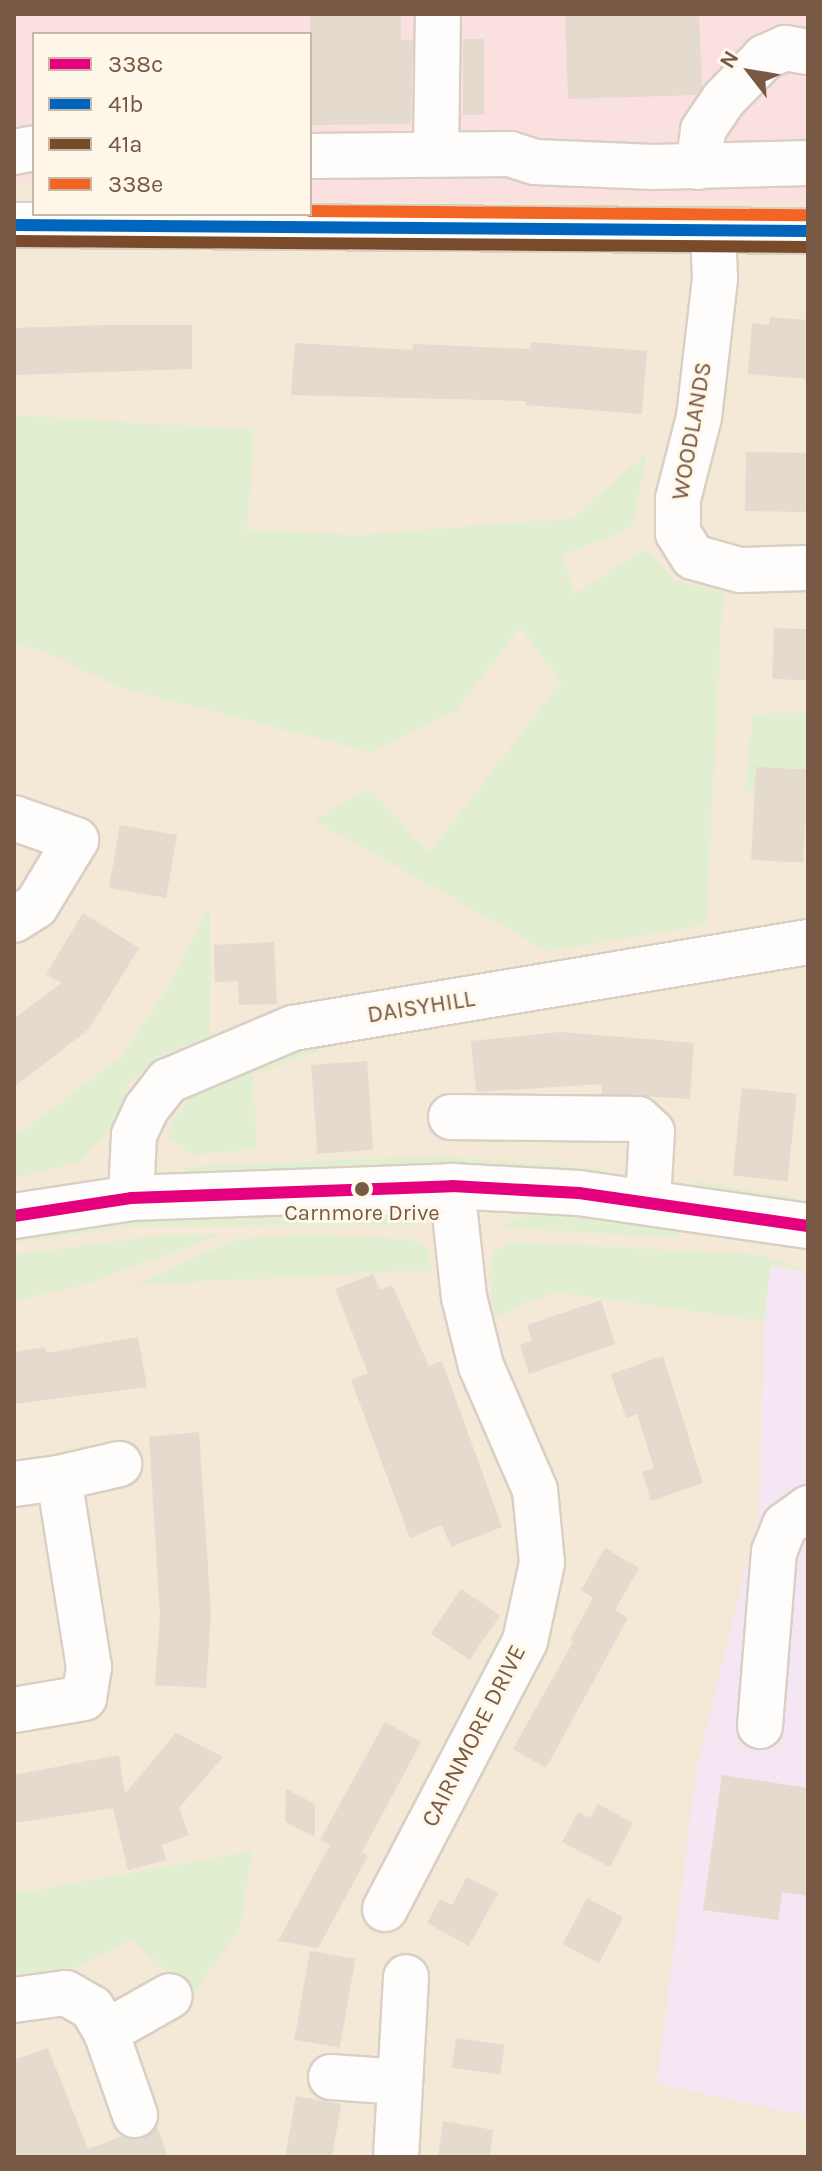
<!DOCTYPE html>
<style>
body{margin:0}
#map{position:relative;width:822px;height:2171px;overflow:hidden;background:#f7f2e7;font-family:Karla,sans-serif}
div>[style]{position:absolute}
.residential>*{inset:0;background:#f4e8d6}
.education>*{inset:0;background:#f4e6f2}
.medical>*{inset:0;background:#fae0de}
.green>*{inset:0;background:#e1efd0}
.building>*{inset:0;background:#e4dace;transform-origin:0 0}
.roads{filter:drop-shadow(2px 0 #d9cfc5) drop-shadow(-2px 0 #d9cfc5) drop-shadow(0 2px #d9cfc5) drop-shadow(0 -2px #d9cfc5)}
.minor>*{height:44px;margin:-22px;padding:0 22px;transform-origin:22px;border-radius:22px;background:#fefdfb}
.bus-1>*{height:12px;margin:-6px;padding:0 6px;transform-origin:6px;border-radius:6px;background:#e5007d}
.bus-2>*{height:12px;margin:-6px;padding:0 6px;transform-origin:6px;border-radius:6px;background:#0065bd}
.bus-3>*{height:12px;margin:-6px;padding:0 6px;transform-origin:6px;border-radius:6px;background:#7a4b2a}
.bus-4>*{height:12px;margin:-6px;padding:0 6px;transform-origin:6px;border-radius:6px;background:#f26522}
.dots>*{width:22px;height:22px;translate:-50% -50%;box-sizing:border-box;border:4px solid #fff7e9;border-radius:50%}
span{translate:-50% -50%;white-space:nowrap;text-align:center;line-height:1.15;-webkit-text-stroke:6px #fff7e9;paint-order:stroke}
.bus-label{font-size:22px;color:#785945}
.street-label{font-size:24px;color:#785945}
.frame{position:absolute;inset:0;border:16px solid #785945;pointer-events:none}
.legend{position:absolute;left:32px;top:32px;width:280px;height:184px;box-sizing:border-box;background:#fff7e9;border:2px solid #c9b8a7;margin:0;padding:10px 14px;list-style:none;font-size:24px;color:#785945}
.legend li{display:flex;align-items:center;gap:16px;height:40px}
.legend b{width:40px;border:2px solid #c9b8a7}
.north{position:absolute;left:710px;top:32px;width:80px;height:80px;-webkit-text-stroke:6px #fff7e9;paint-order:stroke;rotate:301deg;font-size:22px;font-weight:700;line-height:32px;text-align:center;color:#785945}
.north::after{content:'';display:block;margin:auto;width:28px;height:36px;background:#785945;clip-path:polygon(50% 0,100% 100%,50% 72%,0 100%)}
</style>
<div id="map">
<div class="residential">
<i style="clip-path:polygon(evenodd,14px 14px,808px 14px,808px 2157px,14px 2157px,14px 14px,34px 34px,310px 34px,310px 214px,34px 214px,34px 34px)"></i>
</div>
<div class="education">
<i style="clip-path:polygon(766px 1264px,808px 1274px,808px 2116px,657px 2084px,697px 1767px,759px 1513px)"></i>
</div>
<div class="medical">
<i style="clip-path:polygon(14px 14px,808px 14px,808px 201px,310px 202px,310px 34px,34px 34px,34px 182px,14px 182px)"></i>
</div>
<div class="green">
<i style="clip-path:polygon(14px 415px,254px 430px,247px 530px,358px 535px,574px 518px,647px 452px,632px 527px,561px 556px,575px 593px,644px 549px,676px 581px,723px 592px,706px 925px,547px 951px,314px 820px,369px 789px,429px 853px,561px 682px,520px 628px,456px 711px,371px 752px,118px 687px,47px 652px,14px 645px)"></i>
<i style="clip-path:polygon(808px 713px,808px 794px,745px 790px,753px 714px)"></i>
<i style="clip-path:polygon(210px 905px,210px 1037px,164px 1053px,128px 1084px,113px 1126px,79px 1162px,14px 1178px,14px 1137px,123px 1055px,168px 987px)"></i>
<i style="clip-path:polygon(343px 1038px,344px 1042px,253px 1074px,257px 1149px,192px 1155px,169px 1138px,170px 1125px,192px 1094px,244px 1066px)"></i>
<i style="clip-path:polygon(436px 1156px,603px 1169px,600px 1175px,494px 1166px,393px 1164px,188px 1173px,183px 1167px)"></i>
<i style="clip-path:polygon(689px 1180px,808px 1200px,808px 1206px,694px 1184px)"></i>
<i style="clip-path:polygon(375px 1205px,405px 1211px,424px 1225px,130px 1226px,14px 1243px,14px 1239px,159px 1216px)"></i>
<i style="clip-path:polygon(549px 1214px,680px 1228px,678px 1237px,502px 1228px,515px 1218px)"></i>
<i style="clip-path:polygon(169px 1234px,219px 1235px,81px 1286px,14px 1301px,14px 1255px)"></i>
<i style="clip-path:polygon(299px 1235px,412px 1239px,427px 1249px,431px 1270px,133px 1285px,237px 1239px)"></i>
<i style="clip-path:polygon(513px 1242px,763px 1255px,806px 1271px,771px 1265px,764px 1321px,555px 1292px,494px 1317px,489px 1272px,494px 1251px)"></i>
<i style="clip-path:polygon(252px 1851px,240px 1929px,192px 1995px,131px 1939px,34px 1988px,14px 1989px,14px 1894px)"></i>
</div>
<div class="building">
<i style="clip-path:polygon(310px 14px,401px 14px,401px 40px,413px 40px,411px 124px,310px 125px)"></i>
<i style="clip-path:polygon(565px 14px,699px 14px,702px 87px,697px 95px,568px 99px)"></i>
<i style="left:463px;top:39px;width:21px;height:76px"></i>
<i style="clip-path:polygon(770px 317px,808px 320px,808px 379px,748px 374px,752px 323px,769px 325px)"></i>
<i style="clip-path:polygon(108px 325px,192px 325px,192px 369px,14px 375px,14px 328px)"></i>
<i style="clip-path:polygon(531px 342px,647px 351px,642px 414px,526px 405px,526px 401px,291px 395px,295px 343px,413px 350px,413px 344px,530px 349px)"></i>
<i style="left:746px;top:452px;width:62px;height:59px;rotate:1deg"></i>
<i style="left:774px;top:628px;width:34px;height:51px;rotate:2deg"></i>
<i style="left:756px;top:767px;width:52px;height:93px;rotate:3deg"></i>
<i style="left:120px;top:825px;width:58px;height:64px;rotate:10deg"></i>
<i style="clip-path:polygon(83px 913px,139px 948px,89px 1029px,14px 1087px,14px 1019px,61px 983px,46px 974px)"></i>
<i style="clip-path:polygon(274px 942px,277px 1004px,239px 1005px,238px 981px,215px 982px,214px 945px)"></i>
<i style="clip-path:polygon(560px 1032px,694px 1043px,690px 1099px,602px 1094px,602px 1084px,476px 1092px,471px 1041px)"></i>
<i style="left:367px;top:1061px;width:89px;height:56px;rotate:86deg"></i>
<i style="left:742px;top:1088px;width:55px;height:88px;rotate:6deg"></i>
<i style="clip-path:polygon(373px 1274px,380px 1290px,392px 1285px,429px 1366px,442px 1361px,502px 1527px,451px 1547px,442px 1525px,410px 1538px,351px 1380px,368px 1373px,335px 1289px)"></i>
<i style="clip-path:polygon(601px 1300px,615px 1344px,529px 1374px,520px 1345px,532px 1341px,527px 1325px)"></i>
<i style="clip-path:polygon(138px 1337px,147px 1387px,14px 1404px,14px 1352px,45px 1347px,46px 1353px)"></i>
<i style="clip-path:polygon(663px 1356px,703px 1483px,651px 1501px,642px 1472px,654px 1468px,637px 1414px,626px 1418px,611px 1374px)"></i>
<i style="clip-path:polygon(199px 1432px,211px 1613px,206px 1688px,155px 1685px,160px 1616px,149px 1437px)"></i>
<i style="clip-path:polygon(605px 1548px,639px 1568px,615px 1610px,628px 1618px,546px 1768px,513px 1749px,573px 1642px,570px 1640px,593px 1598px,581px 1590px)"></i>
<i style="left:461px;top:1589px;width:47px;height:54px;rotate:34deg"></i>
<i style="clip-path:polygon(385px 1722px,421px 1742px,362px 1852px,368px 1856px,318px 1948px,278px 1941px,330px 1845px,320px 1840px)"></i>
<i style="clip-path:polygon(176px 1733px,223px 1757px,179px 1808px,189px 1835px,162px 1845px,166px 1860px,128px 1870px,113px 1808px,14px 1823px,14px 1775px,119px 1755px,125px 1794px)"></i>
<i style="clip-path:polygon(722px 1775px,808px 1788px,808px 1896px,782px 1892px,778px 1920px,703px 1910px)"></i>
<i style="clip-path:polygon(286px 1789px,315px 1804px,315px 1837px,285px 1822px)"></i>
<i style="clip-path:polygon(598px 1804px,633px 1823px,610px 1867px,562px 1842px,578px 1812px,590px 1818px)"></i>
<i style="clip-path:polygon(467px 1877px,498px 1893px,469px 1946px,427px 1923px,440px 1899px,452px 1905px)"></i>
<i style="left:587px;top:1898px;width:41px;height:52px;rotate:28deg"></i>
<i style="left:310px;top:1951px;width:46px;height:90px;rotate:10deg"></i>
<i style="left:456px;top:2038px;width:49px;height:30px;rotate:8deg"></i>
<i style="clip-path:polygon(48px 2048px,88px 2149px,123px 2136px,142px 2139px,157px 2126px,168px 2157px,14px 2157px,14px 2060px)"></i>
<i style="left:296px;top:2096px;width:46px;height:62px;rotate:10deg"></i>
<i style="clip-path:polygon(443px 2121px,493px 2130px,490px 2157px,438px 2157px)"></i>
</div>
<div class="roads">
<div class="minor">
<i style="left:14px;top:152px;width:20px;rotate:-11deg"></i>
<i style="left:436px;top:153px;width:139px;rotate:-89.2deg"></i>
<i style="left:310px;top:156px;width:200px;rotate:-0.6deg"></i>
<i style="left:510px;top:154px;width:26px;rotate:18deg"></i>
<i style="left:535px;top:162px;width:119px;rotate:2.4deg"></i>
<i style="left:654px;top:167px;width:154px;rotate:-1.5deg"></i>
<i style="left:698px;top:167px;width:37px;rotate:-82deg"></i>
<i style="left:703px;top:130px;width:37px;rotate:-56deg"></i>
<i style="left:724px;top:99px;width:59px;rotate:-45.7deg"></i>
<i style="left:765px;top:57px;width:22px;rotate:-24deg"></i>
<i style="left:785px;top:48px;width:23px;rotate:10deg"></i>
<i style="left:14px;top:225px;width:794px;rotate:0.43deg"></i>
<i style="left:713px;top:231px;width:48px;rotate:87.6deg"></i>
<i style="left:715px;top:279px;width:139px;rotate:96.6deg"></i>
<i style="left:699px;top:417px;width:85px;rotate:104.4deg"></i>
<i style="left:678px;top:499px;width:34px;rotate:90deg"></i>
<i style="left:678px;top:533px;width:28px;rotate:58deg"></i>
<i style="left:693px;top:557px;width:49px;rotate:15.5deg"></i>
<i style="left:740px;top:570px;width:68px;rotate:-1.7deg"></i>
<i style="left:14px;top:818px;width:66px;rotate:19.5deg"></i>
<i style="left:76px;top:840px;width:77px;rotate:121.2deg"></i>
<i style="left:36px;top:906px;width:26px;rotate:148deg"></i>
<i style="left:451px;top:1117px;width:187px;rotate:0.6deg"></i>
<i style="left:638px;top:1119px;width:19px;rotate:43deg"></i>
<i style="left:652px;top:1132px;width:68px;rotate:93.4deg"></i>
<i style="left:131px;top:1198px;width:63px;rotate:-87.3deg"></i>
<i style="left:134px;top:1135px;width:29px;rotate:-65deg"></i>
<i style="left:146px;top:1109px;width:36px;rotate:-52deg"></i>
<i style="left:168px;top:1081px;width:136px;rotate:-23deg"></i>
<i style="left:293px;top:1028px;width:522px;rotate:-9.48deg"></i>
<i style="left:14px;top:1216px;width:118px;rotate:-8.7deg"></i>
<i style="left:131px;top:1198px;width:321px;rotate:-2.1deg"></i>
<i style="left:452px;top:1186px;width:127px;rotate:3.2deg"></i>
<i style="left:579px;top:1193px;width:231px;rotate:8.2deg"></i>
<i style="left:59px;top:1478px;width:62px;rotate:-13.1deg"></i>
<i style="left:14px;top:1484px;width:45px;rotate:-7.6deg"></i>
<i style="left:59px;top:1478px;width:191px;rotate:81deg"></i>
<i style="left:89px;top:1667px;width:31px;rotate:99deg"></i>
<i style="left:84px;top:1698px;width:71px;rotate:170.3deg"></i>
<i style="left:760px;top:1726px;width:175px;rotate:-85.4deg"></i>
<i style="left:774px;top:1552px;width:29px;rotate:-68deg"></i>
<i style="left:785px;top:1525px;width:29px;rotate:-36deg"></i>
<i style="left:385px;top:1909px;width:302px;rotate:-62.4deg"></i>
<i style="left:525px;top:1641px;width:80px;rotate:-77.7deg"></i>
<i style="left:542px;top:1563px;width:73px;rotate:-95.5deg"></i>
<i style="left:535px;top:1490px;width:135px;rotate:-113.5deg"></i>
<i style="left:481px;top:1366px;width:71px;rotate:-103.8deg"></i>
<i style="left:464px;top:1297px;width:112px;rotate:-96.2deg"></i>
<i style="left:14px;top:2000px;width:52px;rotate:-7.7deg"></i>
<i style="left:66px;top:1993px;width:30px;rotate:30deg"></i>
<i style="left:92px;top:2008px;width:28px;rotate:60deg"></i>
<i style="left:106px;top:2032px;width:88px;rotate:70.7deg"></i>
<i style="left:106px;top:2032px;width:73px;rotate:-29.4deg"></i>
<i style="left:331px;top:2077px;width:69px;rotate:4.1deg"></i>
<i style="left:396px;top:2157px;width:180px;rotate:-86.8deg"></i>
</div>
</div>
<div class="bus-1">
<i style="left:14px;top:1216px;width:118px;rotate:-8.7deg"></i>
<i style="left:131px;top:1198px;width:321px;rotate:-2.1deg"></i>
<i style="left:452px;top:1186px;width:127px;rotate:3.2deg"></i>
<i style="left:579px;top:1193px;width:231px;rotate:8.2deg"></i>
</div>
<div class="bus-2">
<i style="left:14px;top:225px;width:794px;rotate:0.43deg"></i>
</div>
<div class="bus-3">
<i style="left:14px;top:241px;width:794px;rotate:0.43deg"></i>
</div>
<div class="bus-4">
<i style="left:310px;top:211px;width:498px;rotate:0.5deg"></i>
</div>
<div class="dots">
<i style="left:362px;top:1189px;background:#785945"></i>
</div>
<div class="bus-label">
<span style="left:362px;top:1214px">Carnmore Drive</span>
</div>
<div class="street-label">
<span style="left:692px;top:431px;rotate:-80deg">WOODLANDS</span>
<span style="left:421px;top:1007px;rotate:-9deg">DAISYHILL</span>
<span style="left:474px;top:1736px;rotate:-63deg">CAIRNMORE DRIVE</span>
</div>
<div class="frame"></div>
<ul class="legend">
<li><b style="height:10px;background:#e5007d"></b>338c</li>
<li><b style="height:10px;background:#0065bd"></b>41b</li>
<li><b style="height:10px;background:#7a4b2a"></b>41a</li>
<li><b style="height:10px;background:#f26522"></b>338e</li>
</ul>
<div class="north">N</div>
</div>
